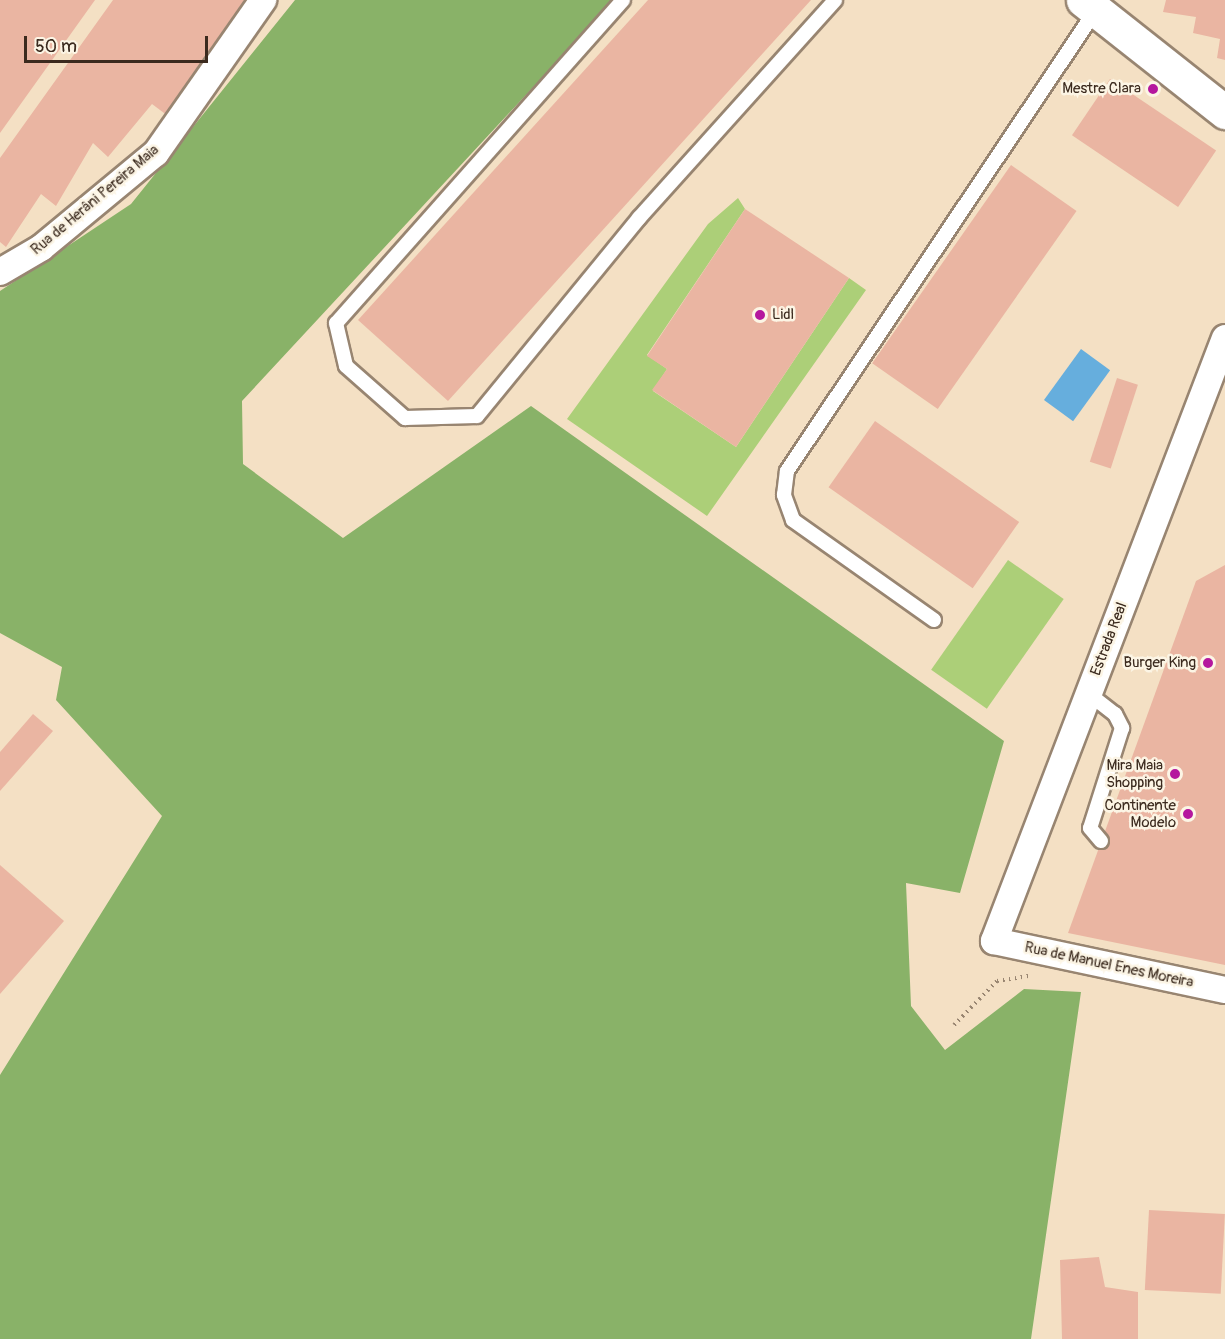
<!DOCTYPE html>
<meta charset="utf-8">
<style>
body{margin:0}
#map{position:relative;width:1225px;height:1339px;overflow:hidden;background:#f4e0c4;font-family:Pangolin,sans-serif}
div>[style]{position:absolute}
.green>*{inset:0;background:#accf78;transform-origin:0 0}
.forest>*{inset:0;background:#89b268}
.water>*{inset:0;background:#66aedd;transform-origin:0 0}
.building>*{inset:0;background:#eab5a2;transform-origin:0 0}
.path>*{height:4px;margin-top:-2px;transform-origin:0;background:repeating-linear-gradient(90deg,#988571 0 1.5px,transparent 0 6px)}
.roads{filter:drop-shadow(2px 0 #988571) drop-shadow(-2px 0 #988571) drop-shadow(0 2px #988571) drop-shadow(0 -2px #988571)}
.lane>*{height:14px;margin:-7px;padding:0 7px;transform-origin:7px;border-radius:7px;background:#fff}
.street>*{height:26px;margin:-13px;padding:0 13px;transform-origin:13px;border-radius:13px;background:#fff}
.secondary>*{height:33px;margin:-16.5px;padding:0 16.5px;transform-origin:16.5px;border-radius:16.5px;background:#fff}
.dots>*{width:16px;height:16px;translate:-50% -50%;box-sizing:border-box;border:3px solid #fcf5e5;border-radius:50%}
span{translate:-50% -50%;white-space:nowrap;text-align:center;line-height:1.15;-webkit-text-stroke:5px #fcf5e5;paint-order:stroke}
.poi-label{font-size:15px;color:#3b2a1e}
.right{translate:-100% -50%;text-align:right}
.left{translate:0 -50%;text-align:left}
.street-label{font-size:15px;color:#3b2a1e}
.scale{position:absolute;left:24px;top:36px;width:184px;height:27px;box-sizing:border-box;border:3px solid #3b2a1e;border-top:0;padding-left:8px;font-size:18px;line-height:21px;white-space:nowrap;color:#3b2a1e;-webkit-text-stroke:4px #fcf5e5;paint-order:stroke}
</style>
<div id="map">
<div class="green">
<i style="clip-path:polygon(738px 198px,745px 209px,647px 355px,667px 369px,653px 391px,736px 447px,849px 278px,866px 290px,707px 516px,567px 419px,708px 224px)"></i>
<i style="left:1008px;top:560px;width:68px;height:134px;rotate:35deg"></i>
</div>
<div class="forest">
<i style="clip-path:polygon(295px 0,614px 0,242px 401px,243px 464px,343px 538px,531px 406px,1004px 741px,960px 893px,906px 883px,911px 1006px,945px 1050px,1024px 989px,1081px 992px,1031px 1339px,0 1339px,0 1075px,162px 816px,56px 700px,62px 667px,0 633px,0 291px,131px 204px)"></i>
</div>
<div class="water">
<i style="left:1081px;top:349px;width:36px;height:63px;rotate:36deg"></i>
</div>
<div class="building">
<i style="clip-path:polygon(0 0,95px 0,0 133px)"></i>
<i style="clip-path:polygon(113px 0,248px 0,172px 119px,152px 104px,108px 157px,93px 143px,56px 206px,41px 194px,6px 247px,0 242px,0 158px)"></i>
<i style="clip-path:polygon(648px 0,811px 0,448px 401px,358px 320px)"></i>
<i style="clip-path:polygon(1166px 0,1225px 0,1225px 60px,1217px 58px,1220px 39px,1193px 33px,1196px 17px,1163px 12px)"></i>
<i style="left:1110px;top:79px;width:128px;height:68px;rotate:34deg"></i>
<i style="left:1011px;top:165px;width:80px;height:242px;rotate:35deg"></i>
<i style="clip-path:polygon(745px 209px,849px 278px,736px 447px,652px 390px,667px 369px,647px 356px)"></i>
<i style="left:1117px;top:378px;width:22px;height:88px;rotate:18deg"></i>
<i style="left:875px;top:421px;width:176px;height:81px;rotate:35deg"></i>
<i style="clip-path:polygon(1225px 565px,1225px 965px,1068px 933px,1196px 581px)"></i>
<i style="clip-path:polygon(33px 714px,53px 731px,0 791px,0 752px)"></i>
<i style="clip-path:polygon(0 865px,64px 921px,0 994px)"></i>
<i style="left:1149px;top:1210px;width:76px;height:80px;rotate:3deg"></i>
<i style="clip-path:polygon(1099px 1257px,1105px 1287px,1138px 1292px,1138px 1339px,1062px 1339px,1060px 1260px)"></i>
</div>
<div class="path">
<i style="left:954px;top:1025px;width:62px;rotate:-45.7deg"></i>
<i style="left:997px;top:981px;width:33px;rotate:-9deg"></i>
</div>
<div class="roads">
<div class="lane">
<i style="left:623px;top:0;width:432px;rotate:131.6deg"></i>
<i style="left:336px;top:323px;width:44px;rotate:76.9deg"></i>
<i style="left:346px;top:366px;width:79px;rotate:41.4deg"></i>
<i style="left:405px;top:418px;width:72px;rotate:-1.6deg"></i>
<i style="left:477px;top:416px;width:256px;rotate:-50.7deg"></i>
<i style="left:639px;top:218px;width:293px;rotate:-48deg"></i>
<i style="left:934px;top:620px;width:173px;rotate:-144.7deg"></i>
<i style="left:793px;top:520px;width:27px;rotate:-110deg"></i>
<i style="left:784px;top:495px;width:24px;rotate:-83deg"></i>
<i style="left:787px;top:471px;width:555px;rotate:-56.17deg"></i>
<i style="left:1089px;top:694px;width:33px;rotate:38deg"></i>
<i style="left:1115px;top:714px;width:16px;rotate:63deg"></i>
<i style="left:1122px;top:728px;width:105px;rotate:107.7deg"></i>
<i style="left:1090px;top:828px;width:17px;rotate:50deg"></i>
</div>
<div class="street">
<i style="left:0;top:272px;width:48px;rotate:-30.3deg"></i>
<i style="left:41px;top:248px;width:149px;rotate:-39.6deg"></i>
<i style="left:156px;top:153px;width:187px;rotate:-55deg"></i>
<i style="left:1225px;top:338px;width:646px;rotate:110.96deg"></i>
<i style="left:994px;top:941px;width:236px;rotate:12deg"></i>
</div>
<div class="secondary">
<i style="left:1083px;top:0;width:181px;rotate:38.3deg"></i>
</div>
</div>
<div class="dots">
<i style="left:1153px;top:89px;background:#b5179e"></i>
<i style="left:760px;top:315px;background:#b5179e"></i>
<i style="left:1208px;top:663px;background:#b5179e"></i>
<i style="left:1175px;top:774px;background:#b5179e"></i>
<i style="left:1188px;top:814px;background:#b5179e"></i>
</div>
<div class="poi-label">
<span class="right" style="left:1141px;top:89px">Mestre Clara</span>
<span class="left" style="left:772px;top:315px">Lidl</span>
<span class="right" style="left:1196px;top:663px">Burger King</span>
<span class="right" style="left:1163px;top:774px">Mira Maia<br>Shopping</span>
<span class="right" style="left:1176px;top:814px">Continente<br>Modelo</span>
</div>
<div class="street-label">
<span style="left:95px;top:200px;rotate:-40deg">Rua de Herâni Pereira Maia</span>
<span style="left:1109px;top:639px;rotate:-69deg">Estrada Real</span>
<span style="left:1109px;top:965px;rotate:12deg">Rua de Manuel Enes Moreira</span>
</div>
<div class="scale">50 m</div>
</div>
